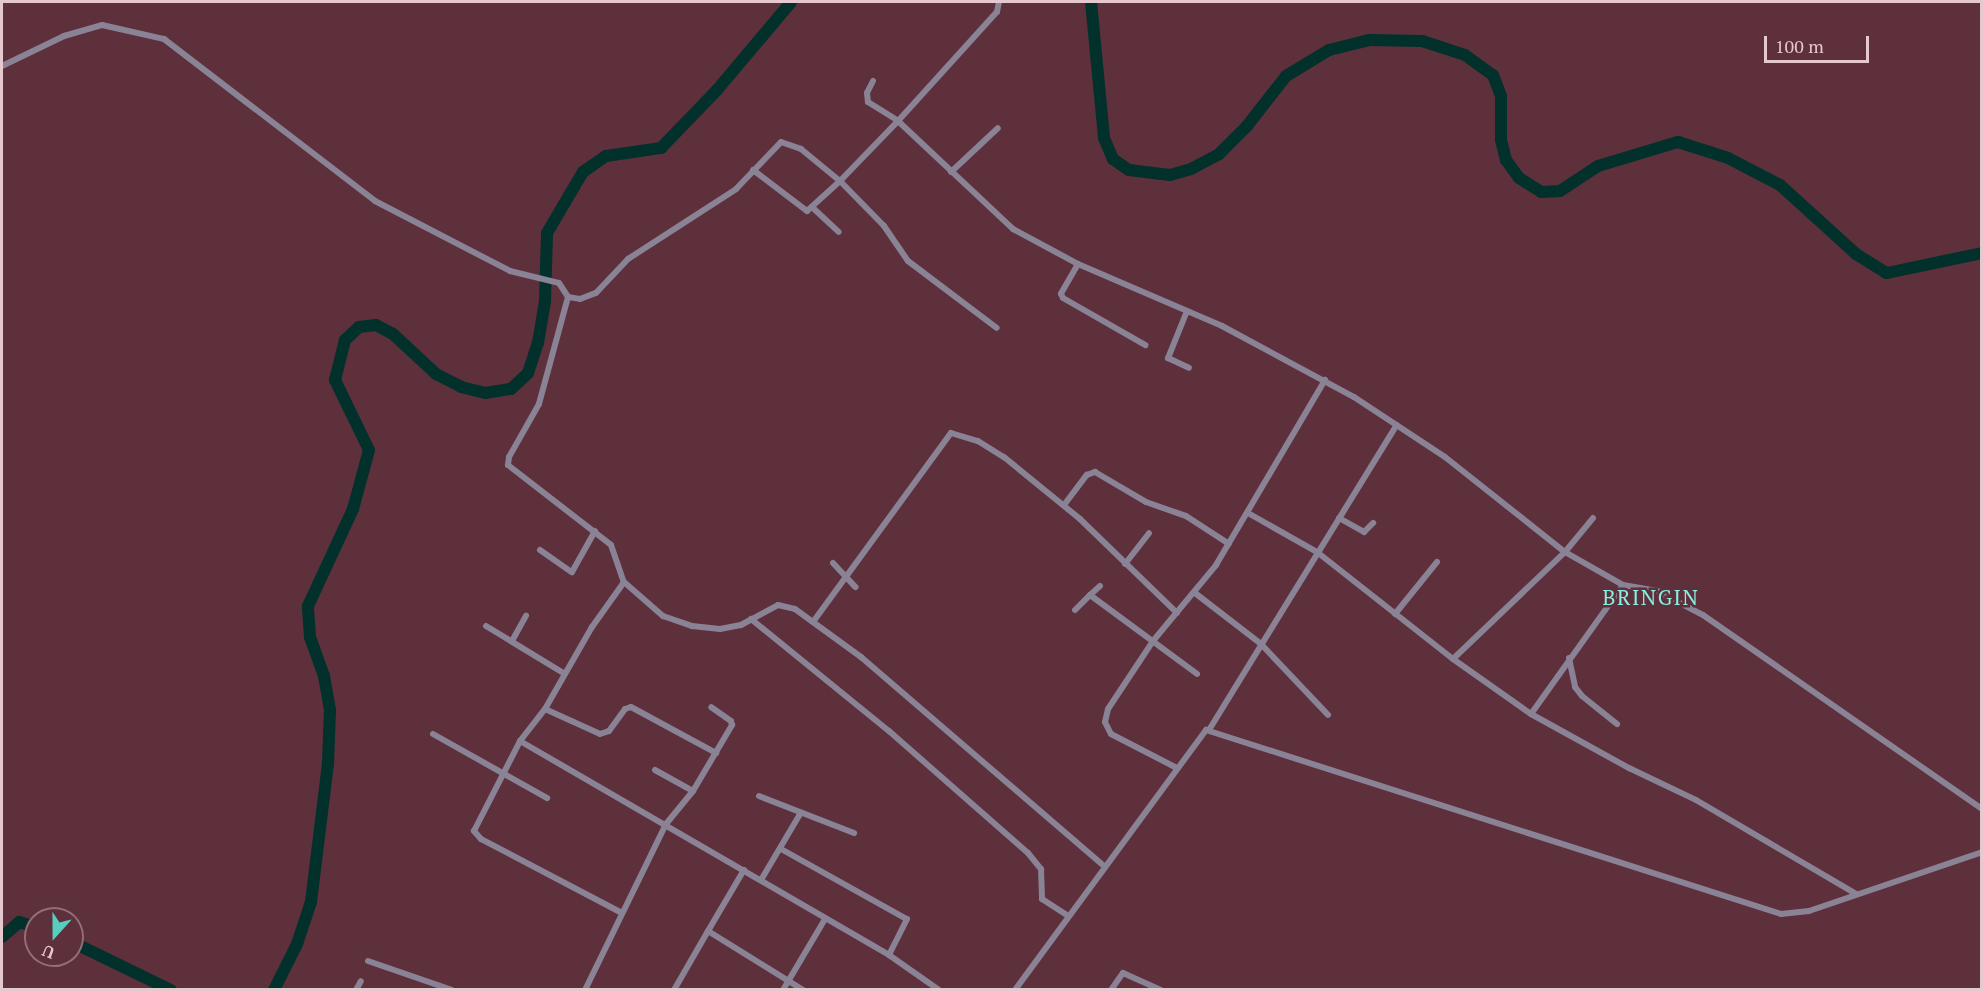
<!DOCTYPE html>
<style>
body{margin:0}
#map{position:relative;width:1983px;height:991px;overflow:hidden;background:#5d303b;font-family:"PT Serif",serif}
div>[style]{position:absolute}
.river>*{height:12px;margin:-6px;padding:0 6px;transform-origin:6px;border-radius:6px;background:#02302b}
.minor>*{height:6px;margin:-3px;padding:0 3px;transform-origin:3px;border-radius:3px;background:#8a8295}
span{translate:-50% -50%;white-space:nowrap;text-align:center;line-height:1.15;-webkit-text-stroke:5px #5d303b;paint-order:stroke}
.quarter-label{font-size:21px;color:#87efe2;letter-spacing:1.5px}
.frame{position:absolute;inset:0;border:3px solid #e6c9cf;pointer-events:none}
.north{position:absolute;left:24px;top:907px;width:60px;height:60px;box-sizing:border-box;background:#5d303b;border:2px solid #946d76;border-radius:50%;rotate:201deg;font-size:16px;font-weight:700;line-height:24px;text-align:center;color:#e6c9cf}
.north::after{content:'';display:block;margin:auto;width:21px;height:27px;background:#58cec0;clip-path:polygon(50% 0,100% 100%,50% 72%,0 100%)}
.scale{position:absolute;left:1764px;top:36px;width:105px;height:27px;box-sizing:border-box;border:3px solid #e6c9cf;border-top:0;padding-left:8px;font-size:18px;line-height:21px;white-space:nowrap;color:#e6c9cf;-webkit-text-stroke:4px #5d303b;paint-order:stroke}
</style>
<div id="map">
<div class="river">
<i style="left:1091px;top:2px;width:137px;rotate:84.5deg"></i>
<i style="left:1104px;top:138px;width:23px;rotate:67deg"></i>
<i style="left:1113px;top:159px;width:19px;rotate:35deg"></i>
<i style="left:1129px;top:170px;width:41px;rotate:7deg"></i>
<i style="left:1170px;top:175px;width:22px;rotate:-16deg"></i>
<i style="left:1191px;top:169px;width:32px;rotate:-28deg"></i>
<i style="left:1219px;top:154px;width:40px;rotate:-45deg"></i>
<i style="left:1247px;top:126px;width:63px;rotate:-52deg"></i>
<i style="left:1286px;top:76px;width:50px;rotate:-31.2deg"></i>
<i style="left:1329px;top:50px;width:41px;rotate:-14deg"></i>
<i style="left:1369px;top:40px;width:53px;rotate:1.1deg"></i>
<i style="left:1422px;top:41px;width:45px;rotate:18deg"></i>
<i style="left:1465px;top:55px;width:34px;rotate:36deg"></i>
<i style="left:1493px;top:75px;width:22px;rotate:69deg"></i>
<i style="left:1501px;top:96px;width:44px;rotate:90deg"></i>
<i style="left:1501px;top:140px;width:21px;rotate:76deg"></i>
<i style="left:1506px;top:160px;width:22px;rotate:54deg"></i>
<i style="left:1519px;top:178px;width:26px;rotate:32deg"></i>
<i style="left:1541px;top:192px;width:19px;rotate:-3deg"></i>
<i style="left:1560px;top:191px;width:45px;rotate:-33.3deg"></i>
<i style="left:1598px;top:166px;width:84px;rotate:-16.7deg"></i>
<i style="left:1678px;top:142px;width:52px;rotate:17.7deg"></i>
<i style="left:1728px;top:158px;width:59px;rotate:27.4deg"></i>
<i style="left:1780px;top:185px;width:103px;rotate:42.2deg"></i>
<i style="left:1856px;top:254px;width:36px;rotate:32deg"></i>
<i style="left:1887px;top:273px;width:97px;rotate:-11.9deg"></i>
<i style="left:2px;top:937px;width:23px;rotate:-41deg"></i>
<i style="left:19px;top:922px;width:18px;rotate:16deg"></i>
<i style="left:72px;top:942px;width:110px;rotate:25.9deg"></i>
<i style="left:274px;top:990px;width:51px;rotate:-63.4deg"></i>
<i style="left:297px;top:944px;width:44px;rotate:-71.6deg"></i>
<i style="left:311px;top:902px;width:139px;rotate:-83deg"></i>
<i style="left:328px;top:764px;width:54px;rotate:-87.9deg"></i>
<i style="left:330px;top:710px;width:35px;rotate:-100deg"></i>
<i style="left:324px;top:676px;width:41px;rotate:-109.7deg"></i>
<i style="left:310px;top:637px;width:31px;rotate:-94deg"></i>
<i style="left:308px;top:606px;width:107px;rotate:-65.1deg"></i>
<i style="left:353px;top:509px;width:61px;rotate:-74.8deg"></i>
<i style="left:369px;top:450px;width:78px;rotate:-115.9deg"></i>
<i style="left:335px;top:380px;width:41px;rotate:-76deg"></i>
<i style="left:345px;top:340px;width:19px;rotate:-43deg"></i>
<i style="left:359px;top:327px;width:17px;rotate:-7deg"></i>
<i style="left:376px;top:325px;width:19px;rotate:28deg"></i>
<i style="left:393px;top:334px;width:59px;rotate:42.9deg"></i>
<i style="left:436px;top:374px;width:28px;rotate:27deg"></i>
<i style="left:461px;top:387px;width:25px;rotate:14deg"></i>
<i style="left:485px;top:393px;width:26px;rotate:-9deg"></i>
<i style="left:511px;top:389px;width:23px;rotate:-43deg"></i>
<i style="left:528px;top:373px;width:32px;rotate:-72deg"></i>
<i style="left:538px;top:343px;width:43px;rotate:-80.5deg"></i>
<i style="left:545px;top:301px;width:68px;rotate:-88.3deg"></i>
<i style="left:547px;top:233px;width:71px;rotate:-59.5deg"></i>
<i style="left:583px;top:172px;width:28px;rotate:-35deg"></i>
<i style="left:606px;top:156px;width:56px;rotate:-8.3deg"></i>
<i style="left:661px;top:148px;width:81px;rotate:-46deg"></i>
<i style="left:717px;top:90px;width:115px;rotate:-49.9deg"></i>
</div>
<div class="minor">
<i style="left:2px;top:66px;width:69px;rotate:-25.8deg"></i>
<i style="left:64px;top:36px;width:40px;rotate:-16deg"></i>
<i style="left:102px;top:25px;width:64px;rotate:12.7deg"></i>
<i style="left:164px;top:39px;width:266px;rotate:37.5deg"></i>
<i style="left:375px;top:201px;width:152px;rotate:27.4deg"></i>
<i style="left:510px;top:271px;width:50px;rotate:13.8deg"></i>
<i style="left:559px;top:283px;width:17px;rotate:57deg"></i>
<i style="left:568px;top:297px;width:111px;rotate:105.2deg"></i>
<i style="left:539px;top:404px;width:61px;rotate:119.5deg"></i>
<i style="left:509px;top:457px;width:8px;rotate:97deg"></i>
<i style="left:508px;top:465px;width:130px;rotate:37.8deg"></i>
<i style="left:611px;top:545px;width:39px;rotate:71deg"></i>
<i style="left:624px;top:582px;width:52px;rotate:41.1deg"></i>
<i style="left:663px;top:616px;width:31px;rotate:19deg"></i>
<i style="left:692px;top:626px;width:28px;rotate:6deg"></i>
<i style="left:720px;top:629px;width:21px;rotate:-11deg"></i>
<i style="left:741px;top:625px;width:42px;rotate:-28.4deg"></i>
<i style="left:778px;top:605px;width:17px;rotate:13deg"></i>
<i style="left:795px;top:609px;width:82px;rotate:36deg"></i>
<i style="left:861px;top:657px;width:319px;rotate:40.7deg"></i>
<i style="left:873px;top:81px;width:13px;rotate:117deg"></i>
<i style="left:867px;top:93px;width:9px;rotate:84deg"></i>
<i style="left:868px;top:102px;width:36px;rotate:32deg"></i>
<i style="left:898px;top:121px;width:147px;rotate:-47.8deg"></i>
<i style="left:997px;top:12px;width:10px;rotate:-79deg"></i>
<i style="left:753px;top:170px;width:68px;rotate:37.2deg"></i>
<i style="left:807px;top:211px;width:45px;rotate:-42.3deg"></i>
<i style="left:840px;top:181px;width:63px;rotate:45.6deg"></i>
<i style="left:884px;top:226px;width:42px;rotate:55.6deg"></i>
<i style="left:908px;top:261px;width:111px;rotate:37deg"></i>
<i style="left:951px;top:172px;width:64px;rotate:-43.1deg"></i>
<i style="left:813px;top:208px;width:35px;rotate:43deg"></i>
<i style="left:1078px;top:264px;width:34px;rotate:120deg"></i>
<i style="left:1061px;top:294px;width:4px;rotate:63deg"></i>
<i style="left:1063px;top:298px;width:95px;rotate:29.8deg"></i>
<i style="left:568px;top:297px;width:12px;rotate:9deg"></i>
<i style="left:580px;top:299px;width:17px;rotate:-21deg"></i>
<i style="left:596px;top:293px;width:47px;rotate:-46.7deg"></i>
<i style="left:628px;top:259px;width:129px;rotate:-32.9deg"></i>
<i style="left:736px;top:189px;width:65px;rotate:-46.2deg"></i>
<i style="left:781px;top:142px;width:21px;rotate:19deg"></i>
<i style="left:801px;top:149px;width:50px;rotate:39.4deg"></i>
<i style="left:840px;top:181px;width:83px;rotate:-46deg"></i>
<i style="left:898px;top:121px;width:158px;rotate:43.2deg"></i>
<i style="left:1013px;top:229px;width:74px;rotate:28.3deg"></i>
<i style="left:1078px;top:264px;width:157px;rotate:23.3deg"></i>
<i style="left:1222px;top:326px;width:150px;rotate:28.3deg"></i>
<i style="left:1354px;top:397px;width:109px;rotate:33.4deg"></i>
<i style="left:1445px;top:457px;width:153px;rotate:38.4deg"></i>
<i style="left:1565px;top:552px;width:67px;rotate:29.6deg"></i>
<i style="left:1623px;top:585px;width:35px;rotate:10deg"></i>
<i style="left:1657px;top:591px;width:52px;rotate:27.6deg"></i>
<i style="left:1703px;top:615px;width:340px;rotate:34.8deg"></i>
<i style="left:1187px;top:311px;width:51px;rotate:112deg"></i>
<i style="left:1168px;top:358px;width:23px;rotate:25deg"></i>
<i style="left:1064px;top:505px;width:38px;rotate:-53deg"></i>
<i style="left:1087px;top:475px;width:9px;rotate:-21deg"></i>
<i style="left:1095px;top:472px;width:59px;rotate:30.5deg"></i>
<i style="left:1146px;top:502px;width:42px;rotate:19.3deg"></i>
<i style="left:1186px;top:516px;width:51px;rotate:33.1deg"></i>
<i style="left:1248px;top:513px;width:79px;rotate:29.5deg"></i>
<i style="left:1317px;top:552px;width:173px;rotate:38.2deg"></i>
<i style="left:1453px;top:659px;width:95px;rotate:35.2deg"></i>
<i style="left:1531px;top:714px;width:158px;rotate:-54.5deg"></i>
<i style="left:1339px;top:518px;width:29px;rotate:29deg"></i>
<i style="left:1364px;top:532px;width:13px;rotate:-45deg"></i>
<i style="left:540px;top:550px;width:39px;rotate:35deg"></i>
<i style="left:572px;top:572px;width:47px;rotate:-60.7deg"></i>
<i style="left:833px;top:563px;width:33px;rotate:47deg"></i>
<i style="left:1125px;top:564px;width:39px;rotate:-52deg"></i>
<i style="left:1100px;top:586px;width:13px;rotate:138deg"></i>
<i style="left:1090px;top:595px;width:133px;rotate:36.4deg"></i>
<i style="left:1195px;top:593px;width:82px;rotate:37.6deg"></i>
<i style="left:1260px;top:643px;width:99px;rotate:46.6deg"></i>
<i style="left:1075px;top:610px;width:21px;rotate:-45deg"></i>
<i style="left:1395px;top:614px;width:67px;rotate:-51.1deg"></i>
<i style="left:751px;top:619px;width:178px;rotate:39.1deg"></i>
<i style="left:889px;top:731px;width:185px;rotate:41.3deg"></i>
<i style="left:1028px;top:853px;width:21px;rotate:51deg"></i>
<i style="left:1041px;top:869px;width:30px;rotate:88deg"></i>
<i style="left:1042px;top:899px;width:30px;rotate:33deg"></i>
<i style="left:813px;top:622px;width:234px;rotate:-53.9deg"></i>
<i style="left:951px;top:433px;width:28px;rotate:17deg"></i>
<i style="left:978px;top:441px;width:31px;rotate:32deg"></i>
<i style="left:1004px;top:457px;width:98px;rotate:39.2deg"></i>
<i style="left:1080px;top:519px;width:135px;rotate:44.1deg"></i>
<i style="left:486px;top:626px;width:92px;rotate:31.3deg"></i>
<i style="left:512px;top:641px;width:29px;rotate:-61deg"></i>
<i style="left:1569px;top:658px;width:30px;rotate:78deg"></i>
<i style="left:1575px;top:687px;width:11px;rotate:52deg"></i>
<i style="left:1582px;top:696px;width:45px;rotate:38.7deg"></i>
<i style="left:1453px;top:659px;width:155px;rotate:-43.7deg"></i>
<i style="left:1565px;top:552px;width:44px;rotate:-50.5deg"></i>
<i style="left:545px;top:709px;width:60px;rotate:24.4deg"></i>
<i style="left:600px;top:734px;width:9px;rotate:-18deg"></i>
<i style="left:609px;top:731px;width:27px;rotate:-54deg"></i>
<i style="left:625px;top:709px;width:6px;rotate:-18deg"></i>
<i style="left:631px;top:707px;width:97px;rotate:28.4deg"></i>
<i style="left:1531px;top:714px;width:112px;rotate:28.9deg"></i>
<i style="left:1629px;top:768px;width:74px;rotate:25.5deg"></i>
<i style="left:1696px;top:800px;width:186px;rotate:30.4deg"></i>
<i style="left:1209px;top:730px;width:358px;rotate:-58.4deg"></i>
<i style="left:433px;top:734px;width:131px;rotate:29.3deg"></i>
<i style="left:520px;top:741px;width:427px;rotate:30.1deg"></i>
<i style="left:889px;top:955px;width:61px;rotate:35deg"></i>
<i style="left:1175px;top:767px;width:72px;rotate:-152.7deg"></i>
<i style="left:1111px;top:734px;width:13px;rotate:-117deg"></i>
<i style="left:1105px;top:722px;width:13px;rotate:-77deg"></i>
<i style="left:1108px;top:709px;width:82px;rotate:-56.5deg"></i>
<i style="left:1153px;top:641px;width:99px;rotate:-50.3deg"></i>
<i style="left:1216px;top:565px;width:215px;rotate:-59.5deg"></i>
<i style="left:655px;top:770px;width:43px;rotate:28.9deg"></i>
<i style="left:759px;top:796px;width:102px;rotate:21.3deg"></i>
<i style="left:781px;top:849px;width:144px;rotate:29.1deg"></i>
<i style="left:907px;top:919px;width:40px;rotate:116.6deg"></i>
<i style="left:761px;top:880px;width:77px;rotate:-59.4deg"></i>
<i style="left:622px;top:913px;width:159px;rotate:-152.3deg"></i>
<i style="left:481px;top:839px;width:11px;rotate:-131deg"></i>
<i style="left:474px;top:831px;width:101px;rotate:-62.9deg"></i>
<i style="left:520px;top:741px;width:41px;rotate:-52deg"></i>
<i style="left:545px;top:709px;width:95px;rotate:-60.2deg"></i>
<i style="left:592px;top:627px;width:55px;rotate:-54.6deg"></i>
<i style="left:708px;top:931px;width:71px;rotate:-59.5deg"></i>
<i style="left:368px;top:961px;width:89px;rotate:19deg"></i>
<i style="left:356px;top:990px;width:10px;rotate:-61deg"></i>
<i style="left:585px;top:990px;width:185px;rotate:-64deg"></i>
<i style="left:666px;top:824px;width:43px;rotate:-50.7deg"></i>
<i style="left:693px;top:791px;width:77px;rotate:-59.4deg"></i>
<i style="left:732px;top:725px;width:4px;rotate:-104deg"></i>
<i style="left:731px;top:721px;width:24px;rotate:-145deg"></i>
<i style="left:674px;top:990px;width:68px;rotate:-60deg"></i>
<i style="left:708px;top:931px;width:112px;rotate:31.8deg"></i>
<i style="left:783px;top:990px;width:82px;rotate:-59.4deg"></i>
<i style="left:1015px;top:990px;width:323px;rotate:-53.7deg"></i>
<i style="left:1206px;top:730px;width:604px;rotate:17.74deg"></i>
<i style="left:1781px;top:914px;width:28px;rotate:-6deg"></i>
<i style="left:1809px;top:911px;width:183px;rotate:-18.8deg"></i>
<i style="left:1111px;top:990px;width:21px;rotate:-55deg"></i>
<i style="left:1123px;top:973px;width:42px;rotate:24.1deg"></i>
</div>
<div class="quarter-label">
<span style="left:1651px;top:597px">BRINGIN</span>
</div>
<div class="frame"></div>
<div class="north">U</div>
<div class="scale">100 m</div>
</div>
